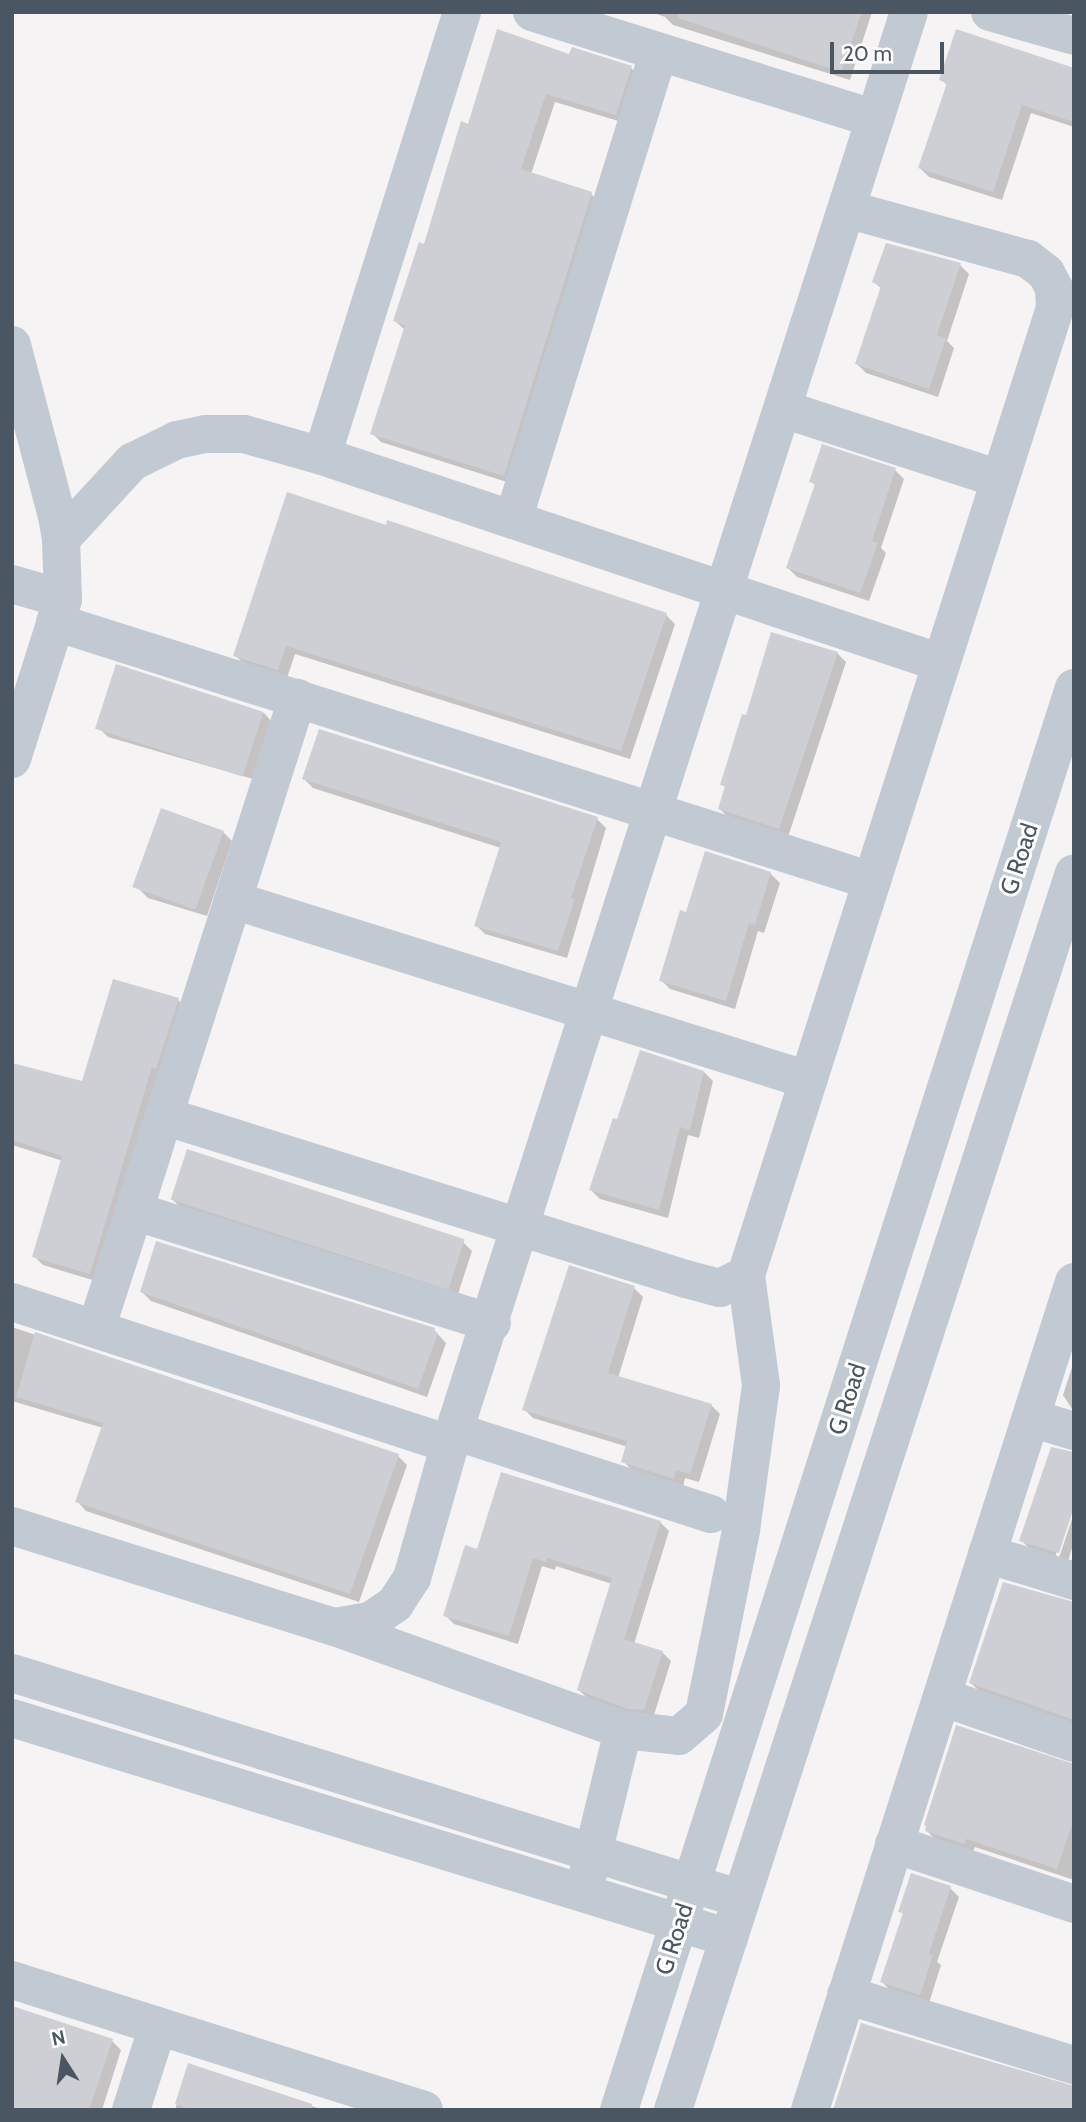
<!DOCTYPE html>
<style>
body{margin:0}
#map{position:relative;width:1086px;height:2122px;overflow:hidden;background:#f5f3f3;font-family:Cabin,sans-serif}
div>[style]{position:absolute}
.shadow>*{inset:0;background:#0003}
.building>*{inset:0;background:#cdcfd5;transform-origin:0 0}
.minor>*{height:38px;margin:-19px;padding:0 19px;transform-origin:19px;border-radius:19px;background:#c1cad2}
.tertiary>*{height:38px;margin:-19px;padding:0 19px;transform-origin:19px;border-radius:19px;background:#c1cad2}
span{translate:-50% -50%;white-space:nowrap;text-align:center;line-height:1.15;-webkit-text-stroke:6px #fff;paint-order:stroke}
.street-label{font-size:24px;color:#4a5661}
.frame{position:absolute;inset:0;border:14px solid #4a5661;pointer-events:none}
.north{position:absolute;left:28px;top:2024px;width:70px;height:70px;-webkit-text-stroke:5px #fff;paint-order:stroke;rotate:348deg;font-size:19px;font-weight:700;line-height:28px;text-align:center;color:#4a5661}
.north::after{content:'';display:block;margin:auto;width:24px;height:32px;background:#4a5661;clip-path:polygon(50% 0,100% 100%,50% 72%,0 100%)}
.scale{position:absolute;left:830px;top:42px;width:114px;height:32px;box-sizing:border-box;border:4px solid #4a5661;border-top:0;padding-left:9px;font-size:21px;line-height:24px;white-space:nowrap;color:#4a5661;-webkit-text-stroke:5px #fff;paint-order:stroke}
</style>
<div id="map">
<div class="shadow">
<i style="clip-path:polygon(651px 12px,872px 12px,850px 80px,673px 25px,665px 17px)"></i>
<i style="clip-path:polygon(570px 56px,631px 68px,640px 77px,625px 123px,555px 102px,531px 174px,591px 194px,600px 203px,513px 484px,381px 442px,372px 433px,405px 330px,395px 321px,469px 126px)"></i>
<i style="clip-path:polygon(1074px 68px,1074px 127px,1031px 113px,1002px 200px,929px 177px,920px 168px,948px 86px,941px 79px)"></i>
<i style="clip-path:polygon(960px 265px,969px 274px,947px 341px,954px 348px,938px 397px,866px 373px,857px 364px,882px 289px,874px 282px)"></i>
<i style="clip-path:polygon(895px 470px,904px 479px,881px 548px,886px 553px,869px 601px,797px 577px,788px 568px,816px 486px,811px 481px)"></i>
<i style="clip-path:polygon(288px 494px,666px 615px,675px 624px,630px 759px,295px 654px,287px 678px,244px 664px,235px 655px)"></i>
<i style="clip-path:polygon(837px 653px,846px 662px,788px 837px,729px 818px,720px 809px,727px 789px,722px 784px,747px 718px)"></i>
<i style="clip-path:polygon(117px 667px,264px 713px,272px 722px,253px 779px,108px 737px,99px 728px)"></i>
<i style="clip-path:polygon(304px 779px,597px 819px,606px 828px,567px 958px,485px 934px,476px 925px,501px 848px,313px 788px)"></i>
<i style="clip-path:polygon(223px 832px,232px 841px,207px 916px,148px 898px,139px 889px)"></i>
<i style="clip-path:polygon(706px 853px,771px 874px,780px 883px,764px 933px,758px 931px,735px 1009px,670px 989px,661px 980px,688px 914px)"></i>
<i style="clip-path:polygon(178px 1000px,187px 1009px,99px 1282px,43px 1265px,34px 1256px,63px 1161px,12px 1145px,12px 1065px,83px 1084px)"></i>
<i style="clip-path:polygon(704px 1072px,713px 1081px,699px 1138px,688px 1135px,668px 1218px,600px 1199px,591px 1190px,618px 1122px)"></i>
<i style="clip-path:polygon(172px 1199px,463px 1242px,472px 1251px,458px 1294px,181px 1208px)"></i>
<i style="clip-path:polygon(634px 1288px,643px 1297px,618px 1378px,711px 1405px,720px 1414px,699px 1482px,685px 1478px,683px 1487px,632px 1470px,623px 1461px,628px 1447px,533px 1418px,524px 1409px)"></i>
<i style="clip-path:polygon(142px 1292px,434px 1330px,446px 1343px,427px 1397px,151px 1301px)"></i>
<i style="clip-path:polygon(12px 1327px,398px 1456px,407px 1465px,359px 1602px,86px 1511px,78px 1502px,103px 1428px,12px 1401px)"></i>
<i style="clip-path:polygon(1074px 1361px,1074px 1412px,1063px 1395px)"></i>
<i style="clip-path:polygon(1074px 1502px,1055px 1557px,1030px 1549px,1021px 1540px)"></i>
<i style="clip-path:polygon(1074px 1513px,1074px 1542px,1068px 1561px,1059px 1558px)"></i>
<i style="clip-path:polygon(660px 1522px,669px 1531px,634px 1644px,662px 1652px,671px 1661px,653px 1718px,638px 1717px,588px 1699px,579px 1690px,612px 1584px,556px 1566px,555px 1570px,542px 1566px,518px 1644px,454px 1624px,445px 1615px,478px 1551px)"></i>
<i style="clip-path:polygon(1074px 1603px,1074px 1725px,980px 1692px,971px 1683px)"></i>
<i style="clip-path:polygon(1074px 1766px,1074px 1880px,975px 1847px,973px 1852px,936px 1840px,927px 1831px)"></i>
<i style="clip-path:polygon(950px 1888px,959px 1897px,937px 1962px,941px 1965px,929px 2003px,891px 1991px,882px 1982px,904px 1915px,900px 1911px)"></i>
<i style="clip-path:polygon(112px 2041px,121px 2050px,102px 2110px,12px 2110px)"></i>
<i style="clip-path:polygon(189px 2066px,324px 2110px,175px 2110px)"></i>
</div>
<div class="building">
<i style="clip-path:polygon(679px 12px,862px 12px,841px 72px,678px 18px)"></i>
<i style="clip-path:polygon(497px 29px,569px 54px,572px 47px,632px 66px,616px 115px,546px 94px,521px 169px,592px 192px,504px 476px,370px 434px,405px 325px,393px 321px,419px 242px,424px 244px,461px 121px,468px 124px)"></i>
<i style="clip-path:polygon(956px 29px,1074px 68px,1074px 122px,1022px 105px,993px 192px,918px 168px,947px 83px,939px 80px)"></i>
<i style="clip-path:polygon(886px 243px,961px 263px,937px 335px,946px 338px,929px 389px,855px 364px,881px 286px,872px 282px)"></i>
<i style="clip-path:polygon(822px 444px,896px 468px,872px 541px,878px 543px,860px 593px,786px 568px,815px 484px,809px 482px)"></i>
<i style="clip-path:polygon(287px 492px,386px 525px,387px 520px,667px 613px,621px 751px,286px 646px,278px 670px,233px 656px)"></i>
<i style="clip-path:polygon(771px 632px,838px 652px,779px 829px,718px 809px,725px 786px,720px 785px,742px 714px,746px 715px)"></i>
<i style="left:116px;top:664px;width:155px;height:68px;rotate:18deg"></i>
<i style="clip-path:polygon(319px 729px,598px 817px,571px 898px,575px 899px,558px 951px,474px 926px,501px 843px,498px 841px,302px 779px)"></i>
<i style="left:161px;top:808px;width:67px;height:84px;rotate:20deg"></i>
<i style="clip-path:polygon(705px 851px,771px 872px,755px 925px,749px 923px,726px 1001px,659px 981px,680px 910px,686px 912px)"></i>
<i style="clip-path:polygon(113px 979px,179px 998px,156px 1069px,152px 1067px,90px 1274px,32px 1257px,62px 1156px,12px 1140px,12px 1063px,82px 1081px)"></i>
<i style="clip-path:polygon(640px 1050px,704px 1071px,690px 1130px,680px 1127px,659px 1210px,589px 1190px,613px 1118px,617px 1119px)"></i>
<i style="left:187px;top:1149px;width:292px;height:53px;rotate:18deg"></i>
<i style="clip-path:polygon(156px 1241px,435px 1328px,434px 1332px,438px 1333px,418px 1389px,140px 1292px)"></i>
<i style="clip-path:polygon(569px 1265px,635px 1286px,608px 1373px,712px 1404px,690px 1474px,676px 1470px,674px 1479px,621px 1462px,627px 1441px,522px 1410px)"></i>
<i style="clip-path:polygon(35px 1332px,399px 1454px,350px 1594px,75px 1502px,103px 1423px,16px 1397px)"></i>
<i style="clip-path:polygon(1051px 1447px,1074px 1452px,1074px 1507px,1059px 1553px,1019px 1541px)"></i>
<i style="clip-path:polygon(501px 1472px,661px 1521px,624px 1639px,663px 1651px,644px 1710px,628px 1709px,577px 1690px,612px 1578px,547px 1558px,546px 1562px,533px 1558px,509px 1636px,443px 1616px,465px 1545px,477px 1549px)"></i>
<i style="clip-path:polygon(1003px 1582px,1074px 1602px,1074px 1720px,969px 1683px)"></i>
<i style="clip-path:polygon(956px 1725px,1074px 1764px,1074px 1818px,1057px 1869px,966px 1839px,964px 1844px,925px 1831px,926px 1826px,924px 1825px)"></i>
<i style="clip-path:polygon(911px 1873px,951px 1886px,929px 1954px,933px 1955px,920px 1995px,880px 1982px,903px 1913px,898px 1912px)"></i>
<i style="clip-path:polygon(12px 2006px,113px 2039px,89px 2110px,12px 2110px)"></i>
<i style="clip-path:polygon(861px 2023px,1074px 2086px,1074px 2110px,833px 2110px)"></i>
<i style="clip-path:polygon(188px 2063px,312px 2104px,311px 2110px,191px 2110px,175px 2104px)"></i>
</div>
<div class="minor">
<i style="left:532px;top:12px;width:359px;rotate:17.3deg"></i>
<i style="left:875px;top:119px;width:112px;rotate:-72.4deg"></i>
<i style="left:990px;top:12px;width:87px;rotate:15.9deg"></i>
<i style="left:12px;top:345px;width:177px;rotate:75.3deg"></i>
<i style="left:57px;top:516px;width:23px;rotate:80deg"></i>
<i style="left:61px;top:539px;width:60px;rotate:88.1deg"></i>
<i style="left:63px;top:599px;width:168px;rotate:107.7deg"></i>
<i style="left:783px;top:409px;width:228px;rotate:17.9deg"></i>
<i style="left:322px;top:456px;width:466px;rotate:-72.5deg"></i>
<i style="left:513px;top:520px;width:490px;rotate:-72.7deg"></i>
<i style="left:61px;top:539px;width:105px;rotate:-47.3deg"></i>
<i style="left:132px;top:462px;width:50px;rotate:-26.1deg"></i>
<i style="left:177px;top:440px;width:30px;rotate:-12deg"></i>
<i style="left:206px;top:434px;width:38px"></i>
<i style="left:244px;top:434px;width:81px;rotate:15.8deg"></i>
<i style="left:322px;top:456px;width:653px;rotate:18.49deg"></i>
<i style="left:12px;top:584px;width:53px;rotate:16.4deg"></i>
<i style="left:55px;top:622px;width:857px;rotate:17.59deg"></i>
<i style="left:233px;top:900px;width:603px;rotate:17.38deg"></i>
<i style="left:164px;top:1116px;width:439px;rotate:-72.3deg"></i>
<i style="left:134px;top:1211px;width:100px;rotate:-72.5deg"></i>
<i style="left:164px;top:1116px;width:547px;rotate:17.34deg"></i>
<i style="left:686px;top:1279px;width:35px;rotate:15deg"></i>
<i style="left:720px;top:1288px;width:29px;rotate:-27deg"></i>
<i style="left:746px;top:1275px;width:1015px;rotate:-72.28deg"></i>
<i style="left:1055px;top:308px;width:20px;rotate:-93deg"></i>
<i style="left:1054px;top:288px;width:17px;rotate:-118deg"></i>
<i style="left:1046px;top:273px;width:23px;rotate:-142deg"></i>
<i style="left:1028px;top:259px;width:188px;rotate:-164.6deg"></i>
<i style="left:12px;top:1302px;width:460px;rotate:18deg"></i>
<i style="left:96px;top:1329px;width:124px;rotate:-72.1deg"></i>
<i style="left:134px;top:1211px;width:375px;rotate:17.4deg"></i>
<i style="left:1031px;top:1418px;width:45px;rotate:16.8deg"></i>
<i style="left:457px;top:1432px;width:267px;rotate:17.9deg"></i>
<i style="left:12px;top:1526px;width:338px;rotate:17.4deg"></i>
<i style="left:335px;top:1627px;width:36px;rotate:-10deg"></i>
<i style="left:370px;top:1621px;width:30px;rotate:-34deg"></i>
<i style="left:395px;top:1604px;width:31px;rotate:-57deg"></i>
<i style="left:412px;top:1578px;width:139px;rotate:-74.2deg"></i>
<i style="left:450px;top:1444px;width:1391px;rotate:-72.22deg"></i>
<i style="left:987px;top:1554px;width:91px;rotate:17.2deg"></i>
<i style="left:335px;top:1627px;width:306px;rotate:19.7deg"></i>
<i style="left:623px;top:1730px;width:56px;rotate:6.1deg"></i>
<i style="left:679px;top:1736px;width:33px;rotate:-41deg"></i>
<i style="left:704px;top:1714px;width:188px;rotate:-78.6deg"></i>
<i style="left:741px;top:1530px;width:146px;rotate:-82.1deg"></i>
<i style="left:761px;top:1385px;width:111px;rotate:-97.8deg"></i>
<i style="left:12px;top:1673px;width:763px;rotate:17.22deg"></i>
<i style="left:942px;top:1697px;width:140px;rotate:19.2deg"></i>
<i style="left:12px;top:1718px;width:750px;rotate:17.06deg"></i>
<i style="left:894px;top:1844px;width:190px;rotate:18.4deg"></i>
<i style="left:587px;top:1878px;width:152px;rotate:-76.3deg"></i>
<i style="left:12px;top:1980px;width:432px;rotate:17.5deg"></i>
<i style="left:846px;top:1995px;width:239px;rotate:17.1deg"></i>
<i style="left:131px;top:2110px;width:88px;rotate:-72.2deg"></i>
<i style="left:810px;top:2110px;width:869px;rotate:-72.32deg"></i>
</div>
<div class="tertiary">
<i style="left:619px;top:2110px;width:1493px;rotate:-72.26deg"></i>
<i style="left:673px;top:2110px;width:1300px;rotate:-72.04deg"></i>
</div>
<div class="street-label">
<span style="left:1019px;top:859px;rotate:-72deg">G Road</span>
<span style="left:847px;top:1399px;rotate:-72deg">G Road</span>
<span style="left:674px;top:1939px;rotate:-72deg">G Road</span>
</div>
<div class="frame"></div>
<div class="north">N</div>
<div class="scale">20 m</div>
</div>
